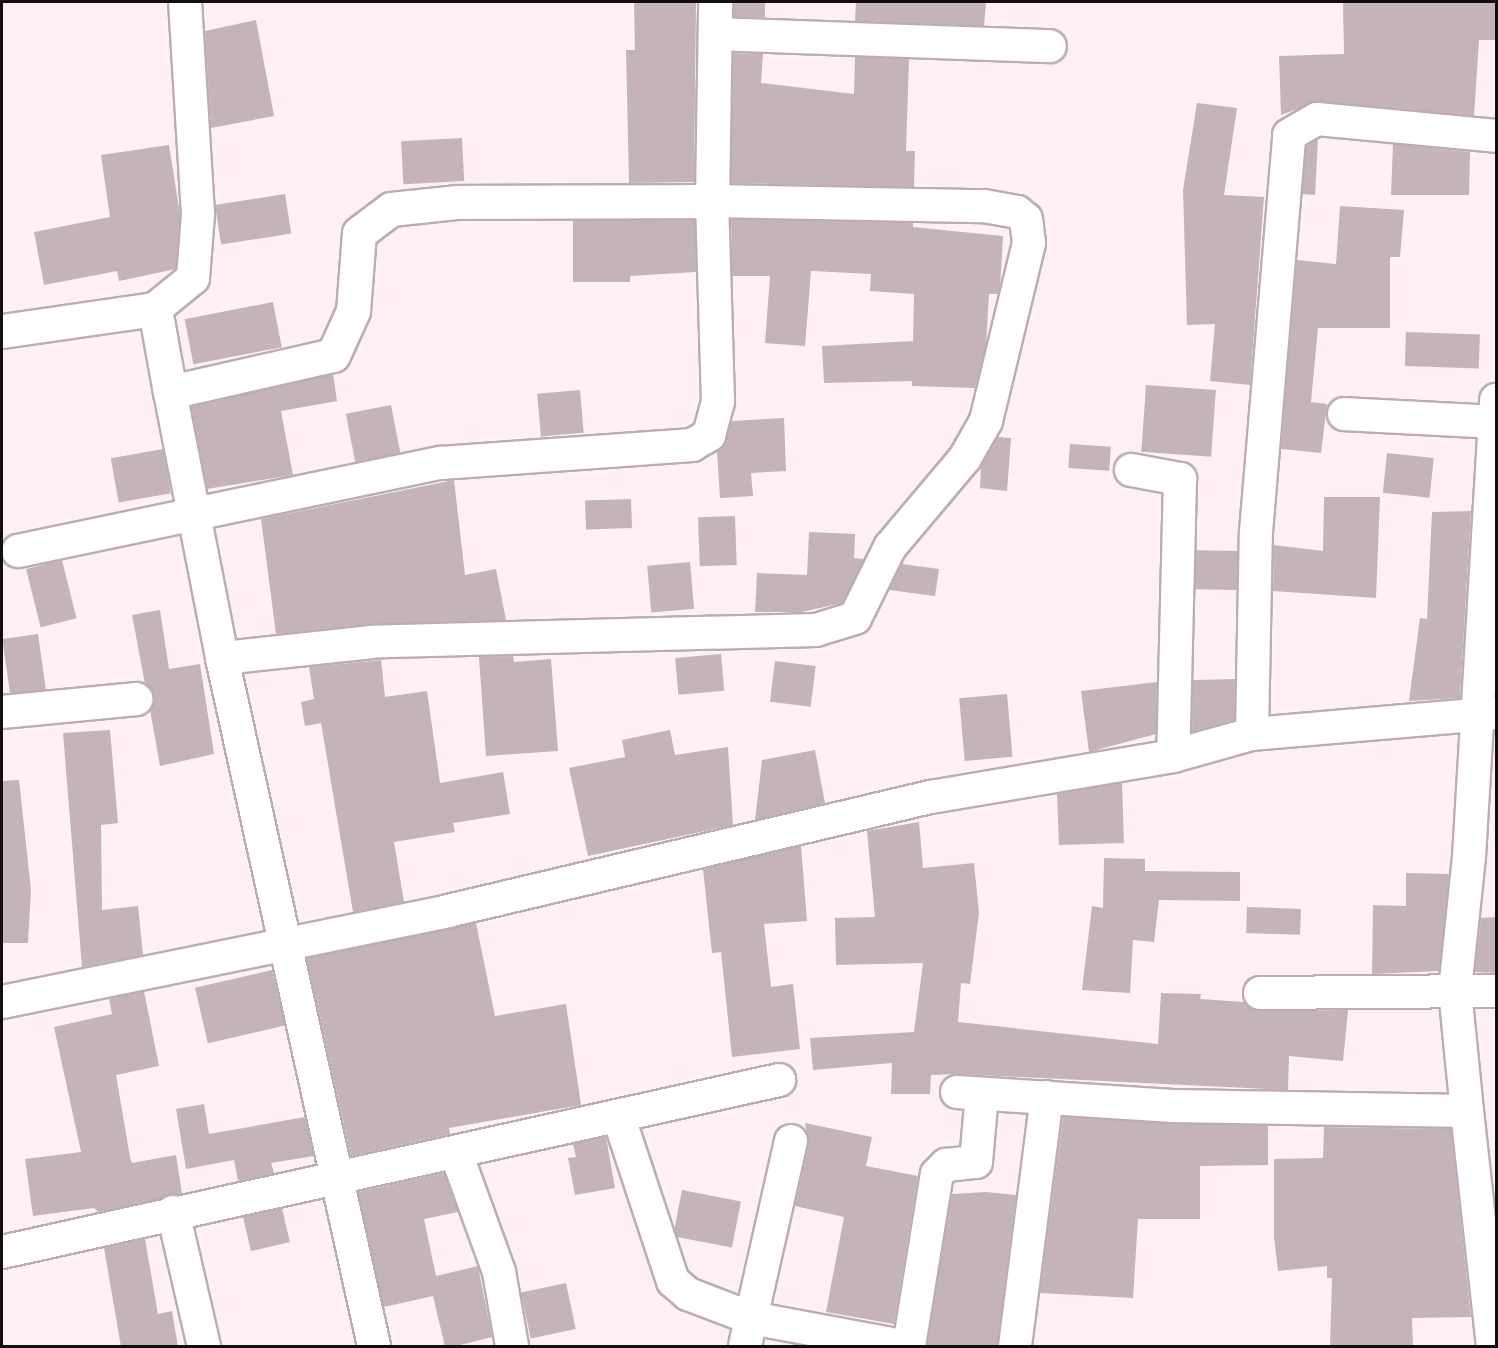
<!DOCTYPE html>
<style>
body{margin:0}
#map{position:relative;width:1498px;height:1348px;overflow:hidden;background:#fef0f3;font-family:"Libre Baskerville",serif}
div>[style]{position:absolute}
.building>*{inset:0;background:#c4b4b8;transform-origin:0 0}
.roads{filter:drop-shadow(2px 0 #bdadb1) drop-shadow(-2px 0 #bdadb1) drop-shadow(0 2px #bdadb1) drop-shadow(0 -2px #bdadb1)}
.minor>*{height:32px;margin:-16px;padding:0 16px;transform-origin:16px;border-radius:16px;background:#fff}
.tertiary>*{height:33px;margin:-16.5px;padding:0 16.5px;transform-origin:16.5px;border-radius:16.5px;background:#fff}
span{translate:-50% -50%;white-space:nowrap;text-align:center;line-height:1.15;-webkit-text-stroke:6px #fff;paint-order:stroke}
.frame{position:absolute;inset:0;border:3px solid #140e0f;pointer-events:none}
</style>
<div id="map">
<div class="building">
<i style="clip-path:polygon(634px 2px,696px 2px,694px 182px,629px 183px,626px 50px,635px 50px)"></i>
<i style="left:734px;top:2px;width:31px;height:15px"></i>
<i style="clip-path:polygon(856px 2px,986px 2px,984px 26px,855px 21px)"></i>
<i style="clip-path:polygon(1343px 2px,1497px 2px,1497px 40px,1479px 40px,1474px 116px,1319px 101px,1281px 115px,1279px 56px,1344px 54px)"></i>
<i style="clip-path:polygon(256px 20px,274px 116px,211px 128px,205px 31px)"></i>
<i style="clip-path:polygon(733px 53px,763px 54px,761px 83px,854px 94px,855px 57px,909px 59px,906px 151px,915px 151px,914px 187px,731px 183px)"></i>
<i style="clip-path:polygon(1197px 103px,1237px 108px,1224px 195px,1264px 197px,1250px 385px,1210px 381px,1215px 324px,1187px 325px,1183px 190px)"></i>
<i style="left:462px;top:138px;width:43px;height:61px;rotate:87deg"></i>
<i style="clip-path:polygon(1318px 139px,1315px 195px,1302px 194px,1306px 146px)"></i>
<i style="clip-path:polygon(1393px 144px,1470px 152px,1469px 195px,1391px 195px)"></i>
<i style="clip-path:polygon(169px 145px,180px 214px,176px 269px,119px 281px,117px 271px,44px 285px,34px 232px,110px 217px,101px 155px)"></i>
<i style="left:285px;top:194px;width:40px;height:71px;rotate:81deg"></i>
<i style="clip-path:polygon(1340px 206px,1404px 210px,1400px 257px,1390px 257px,1390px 328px,1318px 328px,1311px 402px,1327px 404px,1321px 453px,1281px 449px,1297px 260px,1336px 264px)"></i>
<i style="clip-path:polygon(731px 219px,913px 223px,913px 227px,1003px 236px,1000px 288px,998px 294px,989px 294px,986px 345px,975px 388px,912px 386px,912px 381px,824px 383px,822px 346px,913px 341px,914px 294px,870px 291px,871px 274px,811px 271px,805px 346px,765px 343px,770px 276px,732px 276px)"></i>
<i style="clip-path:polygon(573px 220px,695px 220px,696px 272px,630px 276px,630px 282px,573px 282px)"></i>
<i style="left:273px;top:302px;width:46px;height:90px;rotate:79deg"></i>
<i style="left:1406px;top:332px;width:74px;height:34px;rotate:2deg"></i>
<i style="clip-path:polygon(333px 374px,337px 401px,281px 411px,293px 475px,207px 489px,191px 406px)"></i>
<i style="left:1146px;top:385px;width:70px;height:67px;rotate:4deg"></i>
<i style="left:580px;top:390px;width:43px;height:43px;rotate:85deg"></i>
<i style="left:391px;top:405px;width:49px;height:46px;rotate:79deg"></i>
<i style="clip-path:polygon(784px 418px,786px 471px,751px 473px,753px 496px,720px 498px,717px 451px,732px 421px)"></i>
<i style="clip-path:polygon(998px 437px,1011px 438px,1007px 491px,980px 488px,981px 466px)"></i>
<i style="left:1070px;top:444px;width:41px;height:24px;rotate:4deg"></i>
<i style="left:163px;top:449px;width:45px;height:53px;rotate:80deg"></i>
<i style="left:1387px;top:453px;width:47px;height:40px;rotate:6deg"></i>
<i style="clip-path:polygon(454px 480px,465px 575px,496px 569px,506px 620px,372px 624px,276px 634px,261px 519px)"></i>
<i style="clip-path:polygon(1324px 497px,1380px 497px,1376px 598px,1273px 591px,1274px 545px,1323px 551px)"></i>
<i style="left:631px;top:499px;width:29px;height:46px;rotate:88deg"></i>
<i style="clip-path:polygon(1471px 511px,1460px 698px,1409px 701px,1420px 618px,1427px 619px,1432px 512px)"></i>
<i style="left:735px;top:516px;width:49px;height:37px;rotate:88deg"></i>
<i style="clip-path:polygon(809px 532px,855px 534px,854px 558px,864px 559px,842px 603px,802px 612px,755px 612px,757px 573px,807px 575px)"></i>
<i style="left:1238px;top:551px;width:39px;height:42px;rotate:91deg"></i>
<i style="left:62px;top:560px;width:60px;height:37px;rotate:76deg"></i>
<i style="left:690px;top:562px;width:47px;height:43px;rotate:85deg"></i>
<i style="clip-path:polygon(902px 564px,939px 569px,935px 596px,889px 590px)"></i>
<i style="clip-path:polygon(160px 610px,169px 669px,200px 664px,214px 754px,160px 766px,150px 710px,154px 697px,145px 684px,132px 615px)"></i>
<i style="left:38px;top:634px;width:57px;height:36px;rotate:82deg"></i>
<i style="left:721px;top:654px;width:37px;height:46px;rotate:85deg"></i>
<i style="clip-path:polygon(513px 656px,514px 662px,551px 659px,558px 751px,486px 756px,479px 657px)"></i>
<i style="clip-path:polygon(381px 660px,385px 697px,427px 691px,440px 783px,503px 772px,510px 814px,453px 823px,455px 832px,394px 842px,404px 902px,353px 912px,321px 723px,305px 726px,301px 702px,314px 699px,309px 667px)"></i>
<i style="left:775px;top:661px;width:41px;height:41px;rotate:7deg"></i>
<i style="clip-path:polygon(1235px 679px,1234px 720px,1192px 732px,1193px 680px)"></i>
<i style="clip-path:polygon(1157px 682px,1156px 734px,1089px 752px,1081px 691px)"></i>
<i style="left:1007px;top:694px;width:63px;height:48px;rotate:85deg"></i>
<i style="clip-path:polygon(110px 730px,118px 823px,101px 825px,102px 910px,138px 906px,143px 955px,82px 967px,63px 733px)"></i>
<i style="clip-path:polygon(670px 730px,675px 755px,728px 747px,733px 825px,588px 856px,569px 768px,625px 757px,622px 740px)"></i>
<i style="clip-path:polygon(815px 750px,825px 803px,755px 820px,762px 760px)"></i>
<i style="clip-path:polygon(19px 780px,31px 890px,28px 943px,2px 943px,2px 781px)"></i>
<i style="clip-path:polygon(1122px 783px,1124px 843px,1059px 845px,1057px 794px)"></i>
<i style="clip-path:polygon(919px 822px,923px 868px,974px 863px,979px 913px,970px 984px,961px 983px,958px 1022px,1158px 1044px,1161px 993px,1201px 994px,1200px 999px,1244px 1002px,1260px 1011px,1348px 1010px,1343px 1061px,1289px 1056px,1288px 1090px,958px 1074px,931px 1075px,930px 1094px,891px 1094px,892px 1063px,813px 1070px,810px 1038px,914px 1032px,923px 963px,836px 965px,835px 918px,875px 917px,867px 831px)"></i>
<i style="clip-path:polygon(801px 846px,807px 921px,764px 924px,771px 987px,793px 984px,800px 1049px,732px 1057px,721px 952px,712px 953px,703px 869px)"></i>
<i style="clip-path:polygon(1104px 858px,1145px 859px,1145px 871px,1240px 872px,1240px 901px,1159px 900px,1154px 942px,1133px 940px,1130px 993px,1082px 990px,1092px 906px,1103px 908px)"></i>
<i style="clip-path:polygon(1406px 873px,1449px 874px,1439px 971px,1372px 974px,1373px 905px,1406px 906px)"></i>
<i style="left:1247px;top:907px;width:54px;height:26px;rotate:2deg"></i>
<i style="clip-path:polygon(1497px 917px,1497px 973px,1475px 972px,1481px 918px)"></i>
<i style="clip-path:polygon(476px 923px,495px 1016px,566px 1004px,581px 1105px,449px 1128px,450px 1134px,351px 1156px,307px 958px)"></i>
<i style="left:272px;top:970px;width:57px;height:79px;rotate:77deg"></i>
<i style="clip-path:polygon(144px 991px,159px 1066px,116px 1075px,130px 1157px,132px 1163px,176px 1155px,182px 1194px,98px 1212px,94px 1208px,33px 1216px,25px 1159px,81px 1152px,54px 1027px,112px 1014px,109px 999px)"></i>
<i style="clip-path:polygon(204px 1104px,209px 1134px,305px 1117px,314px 1156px,271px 1163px,274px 1173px,238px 1181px,234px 1160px,186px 1169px,176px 1109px)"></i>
<i style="clip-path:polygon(1063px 1117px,1268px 1126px,1268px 1165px,1200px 1166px,1200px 1219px,1138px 1219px,1133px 1298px,1040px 1293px)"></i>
<i style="clip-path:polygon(805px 1123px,872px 1137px,866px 1166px,918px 1176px,894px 1324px,826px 1312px,844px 1217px,795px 1206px,809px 1145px)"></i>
<i style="clip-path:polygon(1324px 1127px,1451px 1129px,1471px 1317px,1412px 1318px,1413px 1347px,1330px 1347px,1332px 1278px,1327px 1278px,1327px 1266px,1278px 1271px,1274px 1237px,1274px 1159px,1323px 1158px)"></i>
<i style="clip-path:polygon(606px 1137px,615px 1188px,575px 1195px,568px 1158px,576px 1157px,573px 1144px)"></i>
<i style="clip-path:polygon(444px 1173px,458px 1212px,424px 1219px,436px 1276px,478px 1266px,492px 1337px,452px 1347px,445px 1347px,433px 1296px,384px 1307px,358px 1192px)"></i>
<i style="left:682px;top:1190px;width:60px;height:47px;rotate:11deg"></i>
<i style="clip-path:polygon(986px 1192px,1016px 1195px,997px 1347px,927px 1347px,952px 1194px)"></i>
<i style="left:282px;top:1208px;width:35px;height:40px;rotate:77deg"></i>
<i style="clip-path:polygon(145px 1239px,158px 1314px,172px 1311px,178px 1347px,121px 1347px,104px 1248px)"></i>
<i style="left:566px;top:1283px;width:47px;height:46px;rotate:78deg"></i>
</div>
<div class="roads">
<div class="minor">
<i style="left:717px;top:34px;width:333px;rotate:2.1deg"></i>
<i style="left:155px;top:309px;width:49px;rotate:-39.2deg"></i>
<i style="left:193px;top:278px;width:64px;rotate:-85.5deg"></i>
<i style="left:198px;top:214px;width:212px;rotate:-93.5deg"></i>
<i style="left:170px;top:392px;width:271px;rotate:78.9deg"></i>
<i style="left:222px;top:658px;width:705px;rotate:77.54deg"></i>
<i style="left:1344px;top:414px;width:151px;rotate:3deg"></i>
<i style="left:1131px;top:470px;width:50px;rotate:10.4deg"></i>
<i style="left:1180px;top:479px;width:277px;rotate:91.4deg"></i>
<i style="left:18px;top:551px;width:432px;rotate:-11.8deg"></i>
<i style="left:441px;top:463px;width:252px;rotate:-4.1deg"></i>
<i style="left:692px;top:445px;width:20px;rotate:-30deg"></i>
<i style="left:709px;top:435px;width:34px;rotate:-75deg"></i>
<i style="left:718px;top:402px;width:201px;rotate:-91.7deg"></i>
<i style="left:712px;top:201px;width:272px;rotate:1.1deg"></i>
<i style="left:984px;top:206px;width:34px;rotate:10deg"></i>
<i style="left:1017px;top:212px;width:11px;rotate:38deg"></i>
<i style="left:1026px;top:219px;width:24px;rotate:83deg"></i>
<i style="left:1029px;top:243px;width:183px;rotate:103.6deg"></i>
<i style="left:986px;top:421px;width:43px;rotate:119.6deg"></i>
<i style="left:965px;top:458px;width:116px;rotate:130.1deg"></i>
<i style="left:890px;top:547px;width:79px;rotate:116.2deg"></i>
<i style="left:855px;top:618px;width:41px;rotate:162.9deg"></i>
<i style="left:816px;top:630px;width:444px;rotate:178.5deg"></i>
<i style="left:372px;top:642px;width:151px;rotate:173.9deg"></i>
<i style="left:2px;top:712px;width:135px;rotate:-5.5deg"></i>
<i style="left:1252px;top:734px;width:202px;rotate:-88.9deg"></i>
<i style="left:1256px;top:532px;width:398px;rotate:-85.2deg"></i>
<i style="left:1289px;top:135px;width:32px;rotate:-30deg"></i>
<i style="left:1317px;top:119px;width:180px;rotate:5.4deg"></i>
<i style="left:1260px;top:993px;width:236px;rotate:-0.5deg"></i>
<i style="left:2px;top:1002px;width:455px;rotate:-11.5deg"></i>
<i style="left:448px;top:911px;width:496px;rotate:-13.3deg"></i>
<i style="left:931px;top:797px;width:245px;rotate:-9.6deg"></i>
<i style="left:1173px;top:756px;width:82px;rotate:-15.6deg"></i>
<i style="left:1252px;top:734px;width:245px;rotate:-4.9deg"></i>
<i style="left:957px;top:1092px;width:216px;rotate:3.7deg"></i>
<i style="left:1173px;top:1106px;width:294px;rotate:1deg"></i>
<i style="left:1467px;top:1111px;width:236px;rotate:83.7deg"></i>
<i style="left:1467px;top:1111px;width:122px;rotate:-95.7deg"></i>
<i style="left:1455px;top:990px;width:134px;rotate:-84deg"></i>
<i style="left:1469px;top:857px;width:458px;rotate:-86.6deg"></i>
<i style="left:619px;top:1118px;width:172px;rotate:71.7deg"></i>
<i style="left:673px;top:1281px;width:20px;rotate:41deg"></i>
<i style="left:688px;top:1294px;width:67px;rotate:20.9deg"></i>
<i style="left:751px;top:1318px;width:29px;rotate:102deg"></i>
<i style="left:791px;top:1141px;width:181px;rotate:102.7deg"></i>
<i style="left:751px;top:1318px;width:154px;rotate:10.5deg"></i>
<i style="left:456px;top:1153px;width:127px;rotate:70.1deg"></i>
<i style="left:499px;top:1272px;width:75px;rotate:80deg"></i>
<i style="left:173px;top:1212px;width:138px;rotate:77deg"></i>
<i style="left:2px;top:1252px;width:796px;rotate:-12.48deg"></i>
<i style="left:909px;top:1346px;width:174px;rotate:-80.8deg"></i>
<i style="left:937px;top:1174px;width:13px;rotate:-45deg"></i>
<i style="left:946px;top:1165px;width:30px;rotate:-6deg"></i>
<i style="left:976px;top:1162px;width:68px;rotate:-85deg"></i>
<i style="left:1015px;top:1346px;width:251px;rotate:-82.7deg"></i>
</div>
<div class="tertiary">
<i style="left:2px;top:331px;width:155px;rotate:-8.2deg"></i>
<i style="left:155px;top:309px;width:84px;rotate:79.8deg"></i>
<i style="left:170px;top:392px;width:167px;rotate:-12.8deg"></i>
<i style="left:333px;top:355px;width:48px;rotate:-65.6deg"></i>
<i style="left:353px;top:311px;width:78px;rotate:-85.6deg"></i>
<i style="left:359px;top:233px;width:40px;rotate:-37deg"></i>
<i style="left:391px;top:209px;width:65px;rotate:-6.1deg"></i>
<i style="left:456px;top:202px;width:256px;rotate:-0.2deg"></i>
<i style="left:712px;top:201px;width:199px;rotate:-89.1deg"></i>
</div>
</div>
<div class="frame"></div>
</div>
